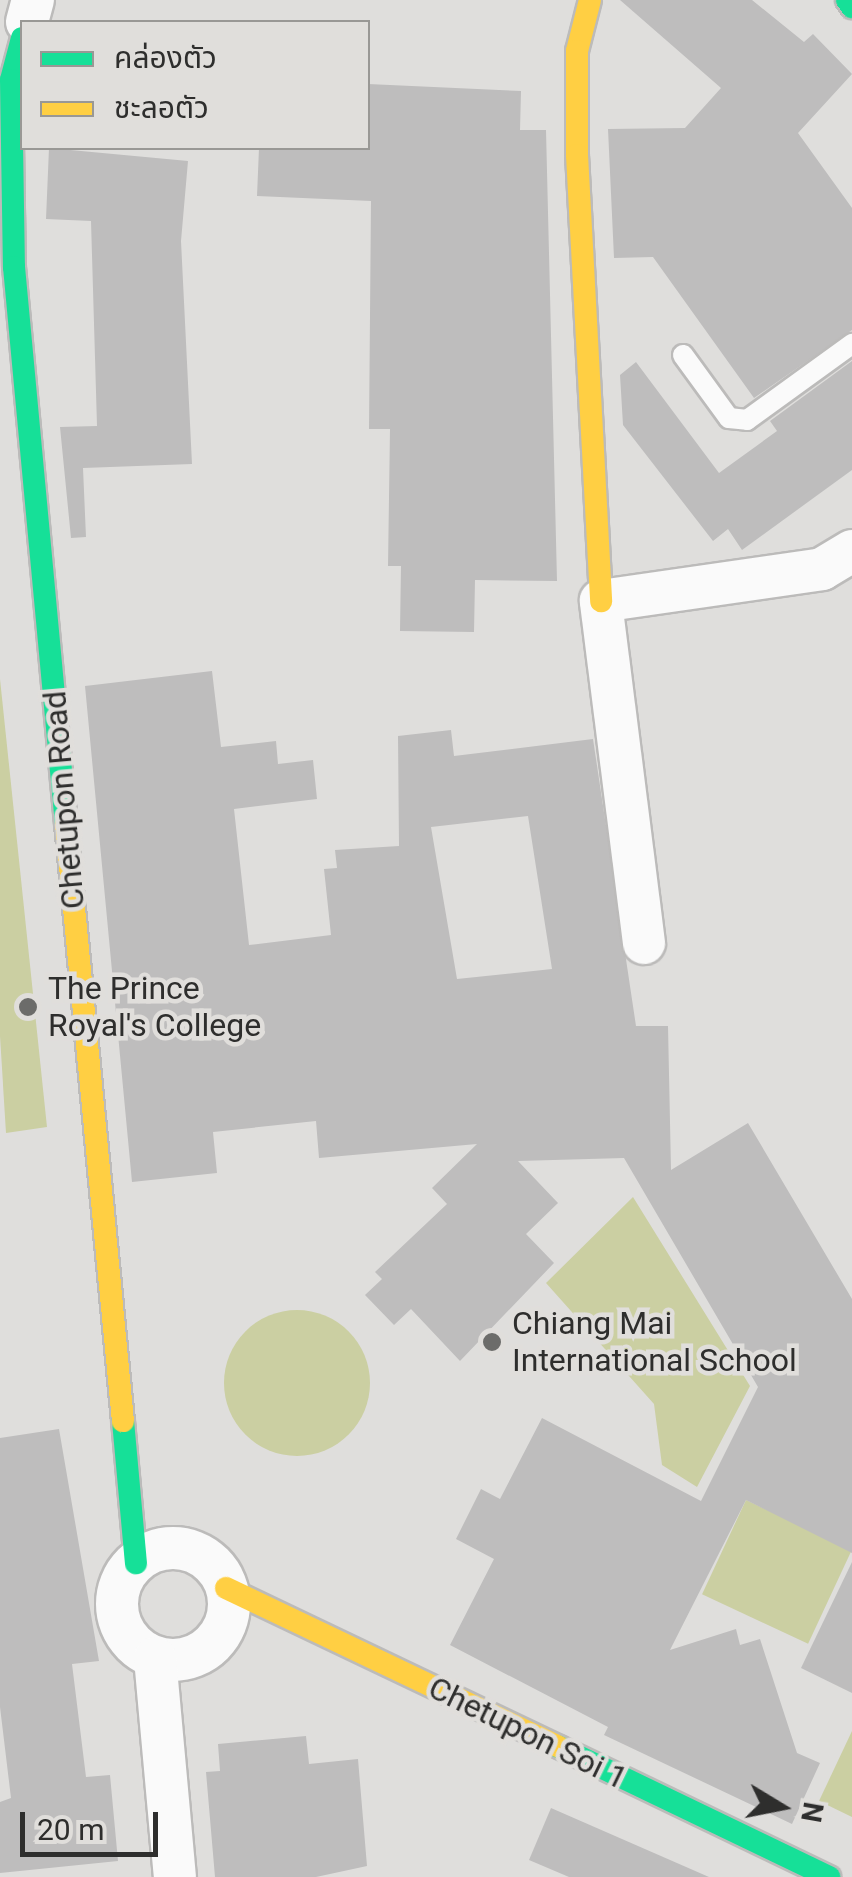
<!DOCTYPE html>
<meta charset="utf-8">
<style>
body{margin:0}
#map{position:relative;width:852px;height:1877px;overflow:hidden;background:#dfdedc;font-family:Roboto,"Noto Sans Thai",sans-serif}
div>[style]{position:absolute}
.green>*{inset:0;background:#cbcfa2;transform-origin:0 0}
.round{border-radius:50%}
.building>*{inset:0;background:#bebdbd}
.roads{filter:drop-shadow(2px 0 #bcbbba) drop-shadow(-2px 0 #bcbbba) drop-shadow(0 2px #bcbbba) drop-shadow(0 -2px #bcbbba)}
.lane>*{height:20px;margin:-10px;padding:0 10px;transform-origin:10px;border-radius:10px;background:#fafafa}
.street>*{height:42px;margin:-21px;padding:0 21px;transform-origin:21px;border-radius:21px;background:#fafafa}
.street>.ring{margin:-21px;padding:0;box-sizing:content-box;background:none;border:42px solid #fafafa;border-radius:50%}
.fast>*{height:22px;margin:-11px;padding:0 11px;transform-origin:11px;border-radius:11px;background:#16e098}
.slow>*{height:22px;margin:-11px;padding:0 11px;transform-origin:11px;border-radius:11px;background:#ffcf43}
.dots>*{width:28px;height:28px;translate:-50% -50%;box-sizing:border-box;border:5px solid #e0dedb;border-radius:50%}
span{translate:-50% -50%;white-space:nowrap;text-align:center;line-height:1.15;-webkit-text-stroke:9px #e0dedb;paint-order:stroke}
.street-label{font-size:32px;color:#2e2e2d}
.poi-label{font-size:32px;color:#2e2e2d}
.left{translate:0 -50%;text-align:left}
.legend{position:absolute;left:20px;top:20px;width:350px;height:130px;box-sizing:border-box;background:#e0dedb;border:2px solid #999895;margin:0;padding:12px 18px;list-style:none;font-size:30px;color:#2e2e2d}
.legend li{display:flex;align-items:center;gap:20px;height:50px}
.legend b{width:50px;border:2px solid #999895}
.north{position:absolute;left:732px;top:1757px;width:100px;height:100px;-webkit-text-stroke:8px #e0dedb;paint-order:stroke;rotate:100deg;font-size:28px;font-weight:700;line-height:40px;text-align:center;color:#2e2e2d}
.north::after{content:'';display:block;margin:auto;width:35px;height:45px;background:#2e2e2d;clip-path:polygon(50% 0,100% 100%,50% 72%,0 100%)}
.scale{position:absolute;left:20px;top:1812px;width:138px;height:45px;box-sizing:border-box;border:5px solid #2e2e2d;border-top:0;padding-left:12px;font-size:30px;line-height:35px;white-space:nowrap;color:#2e2e2d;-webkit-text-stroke:8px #e0dedb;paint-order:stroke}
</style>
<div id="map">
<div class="green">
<i style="clip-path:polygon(0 679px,47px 1127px,6px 1133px,0 1036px)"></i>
<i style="clip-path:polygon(633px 1197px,750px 1386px,697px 1487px,662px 1465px,654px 1404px,546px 1283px)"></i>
<i class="round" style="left:224px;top:1310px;width:146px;height:146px"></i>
<i style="left:746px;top:1500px;width:117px;height:104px;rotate:25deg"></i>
<i style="clip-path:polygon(852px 1731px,852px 1817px,819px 1801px)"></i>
</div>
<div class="building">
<i style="clip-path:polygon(620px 0,752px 0,804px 42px,813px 34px,852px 74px,798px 133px,852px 208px,852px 330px,754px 398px,653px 257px,614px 258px,608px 129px,685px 128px,721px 88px)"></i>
<i style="clip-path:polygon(368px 84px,521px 91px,520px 130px,546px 130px,557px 581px,475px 580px,474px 632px,400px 631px,401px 566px,388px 566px,390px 429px,369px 429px,371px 201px,257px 196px,259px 148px,368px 148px)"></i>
<i style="clip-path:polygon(49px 148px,188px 161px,181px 241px,192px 464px,83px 468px,86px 537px,71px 538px,60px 427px,97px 426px,91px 221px,46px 219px)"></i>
<i style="clip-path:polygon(852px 361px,852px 470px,742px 550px,728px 529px,713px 541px,623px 425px,620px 375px,636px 362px,719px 473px,777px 431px,770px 421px)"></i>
<i style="clip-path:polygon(evenodd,212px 671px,221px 747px,276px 741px,278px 764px,313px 760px,317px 799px,234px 809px,249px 945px,331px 935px,324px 869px,337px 868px,335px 850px,399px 846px,398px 736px,451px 730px,454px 756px,593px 739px,636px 1026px,668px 1026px,671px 1170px,748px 1123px,852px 1299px,852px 1553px,746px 1500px,670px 1650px,736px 1629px,740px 1645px,760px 1639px,797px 1753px,820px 1763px,792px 1824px,604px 1735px,608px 1727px,450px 1645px,494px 1559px,456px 1539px,481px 1489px,500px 1499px,542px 1418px,701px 1501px,758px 1387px,624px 1158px,518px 1161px,558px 1203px,526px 1234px,554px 1263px,460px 1361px,411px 1309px,394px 1325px,365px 1295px,382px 1279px,375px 1272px,447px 1204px,432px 1188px,477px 1144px,319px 1158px,316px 1121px,213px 1132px,217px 1173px,132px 1182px,85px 686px,212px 671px,528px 816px,552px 969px,457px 979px,431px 827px,528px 816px)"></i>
<i style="clip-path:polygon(59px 1429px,99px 1661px,72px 1664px,86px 1777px,110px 1775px,118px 1861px,0 1873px,0 1802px,11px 1798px,0 1707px,0 1438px)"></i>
<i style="clip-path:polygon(852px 1562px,852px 1693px,801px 1668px)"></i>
<i style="clip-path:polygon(306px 1736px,309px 1764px,358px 1759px,367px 1866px,316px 1877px,215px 1877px,206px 1772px,220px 1771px,218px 1744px)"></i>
<i style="clip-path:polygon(551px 1808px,709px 1877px,569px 1877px,529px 1860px)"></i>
</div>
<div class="roads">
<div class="lane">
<i style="left:683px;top:355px;width:78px;rotate:53.9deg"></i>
<i style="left:729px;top:418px;width:18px;rotate:6deg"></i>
<i style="left:747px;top:420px;width:130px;rotate:-35.9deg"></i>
</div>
<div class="street">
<i style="left:27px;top:22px;width:23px;rotate:-75deg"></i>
<i style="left:644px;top:943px;width:345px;rotate:-97.2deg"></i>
<i style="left:601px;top:601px;width:223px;rotate:-8.2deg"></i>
<i style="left:822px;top:569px;width:35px;rotate:-31deg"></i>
<i class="ring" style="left:117px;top:1548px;width:70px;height:70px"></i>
<i style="left:155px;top:1658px;width:220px;rotate:84.8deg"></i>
</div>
<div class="fast">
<i style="left:847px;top:0;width:9px;rotate:54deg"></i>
<i style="left:22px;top:38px;width:43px;rotate:104.7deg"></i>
<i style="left:11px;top:80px;width:187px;rotate:89.1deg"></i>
<i style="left:14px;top:267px;width:559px;rotate:84.67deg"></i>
<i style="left:123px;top:1421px;width:143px;rotate:84.8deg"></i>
<i style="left:559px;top:1747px;width:300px;rotate:25.7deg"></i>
</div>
<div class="slow">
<i style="left:590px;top:0;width:53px;rotate:104.3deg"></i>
<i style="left:577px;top:51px;width:104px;rotate:90deg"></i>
<i style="left:577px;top:155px;width:447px;rotate:86.9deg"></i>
<i style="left:66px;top:824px;width:600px;rotate:84.55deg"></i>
<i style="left:226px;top:1588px;width:369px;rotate:25.5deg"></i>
</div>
</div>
<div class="dots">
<i style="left:28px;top:1007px;background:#6c6c6a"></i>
<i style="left:492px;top:1342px;background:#6c6c6a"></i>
</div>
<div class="street-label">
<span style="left:64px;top:800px;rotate:-95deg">Chetupon Road</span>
<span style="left:528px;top:1733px;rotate:26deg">Chetupon Soi 1</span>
</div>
<div class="poi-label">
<span class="left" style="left:48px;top:1007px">The Prince<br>Royal's College</span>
<span class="left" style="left:512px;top:1342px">Chiang Mai<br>International School</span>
</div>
<ul class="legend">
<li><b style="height:12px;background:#16e098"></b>คล่องตัว</li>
<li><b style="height:12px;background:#ffcf43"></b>ชะลอตัว</li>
</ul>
<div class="north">N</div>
<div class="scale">20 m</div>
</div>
